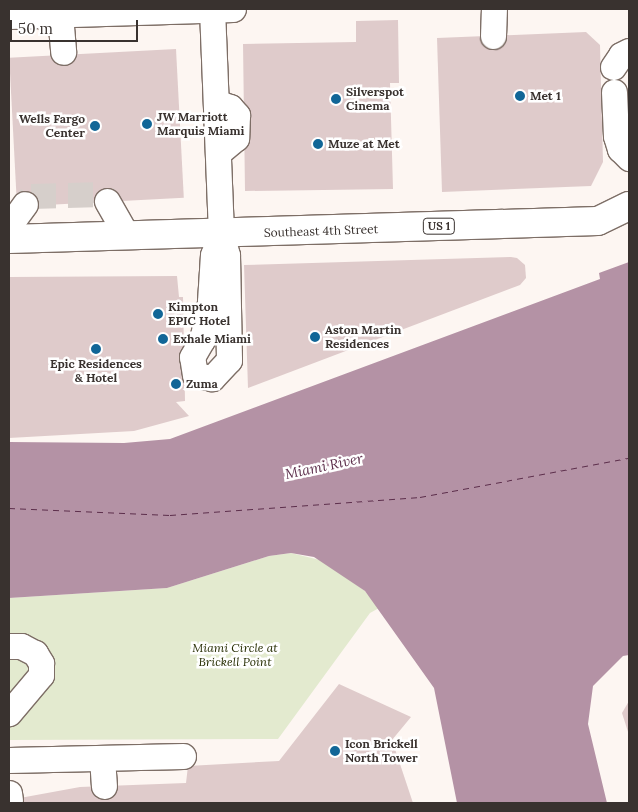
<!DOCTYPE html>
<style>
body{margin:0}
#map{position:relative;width:638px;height:812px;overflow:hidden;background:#fdf6f2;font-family:Lora,serif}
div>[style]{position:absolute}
.green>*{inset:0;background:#e3eacf}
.water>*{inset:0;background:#b492a5}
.ferry>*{height:1px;margin-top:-0.5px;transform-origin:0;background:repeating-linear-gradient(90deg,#5c2e4b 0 6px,transparent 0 11px)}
.building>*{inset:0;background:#dfcbcb;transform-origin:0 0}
.minor-tunnel>*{height:25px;margin-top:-12.5px;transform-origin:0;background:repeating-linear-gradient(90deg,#d6cfcb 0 25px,transparent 0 37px)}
.roads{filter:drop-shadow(1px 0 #7d6e66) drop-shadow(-1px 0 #7d6e66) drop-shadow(0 1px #7d6e66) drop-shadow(0 -1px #7d6e66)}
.minor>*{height:25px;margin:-12.5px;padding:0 12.5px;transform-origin:12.5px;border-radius:12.5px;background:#fff}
.major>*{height:28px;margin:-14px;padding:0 14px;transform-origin:14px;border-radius:14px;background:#fff}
.dots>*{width:14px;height:14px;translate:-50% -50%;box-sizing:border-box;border:2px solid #fff;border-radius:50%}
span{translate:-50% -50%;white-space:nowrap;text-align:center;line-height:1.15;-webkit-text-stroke:5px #fff;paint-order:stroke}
.shield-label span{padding:1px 4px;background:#fff;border:1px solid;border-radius:4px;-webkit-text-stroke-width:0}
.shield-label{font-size:11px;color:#39322f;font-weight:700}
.poi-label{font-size:12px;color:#39322f;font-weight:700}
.left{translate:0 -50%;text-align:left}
.right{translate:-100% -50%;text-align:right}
.street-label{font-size:12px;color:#39322f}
.park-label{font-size:12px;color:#272e03;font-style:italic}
.water-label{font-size:14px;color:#5c2e4b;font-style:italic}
.frame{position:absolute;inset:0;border:10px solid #39322f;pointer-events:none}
.scale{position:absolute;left:10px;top:20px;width:128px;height:22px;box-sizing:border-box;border:2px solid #39322f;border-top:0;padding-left:6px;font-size:15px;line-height:18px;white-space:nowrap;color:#39322f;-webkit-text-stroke:4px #fff;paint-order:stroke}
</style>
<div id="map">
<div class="green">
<i style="clip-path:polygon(291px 553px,324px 561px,365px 591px,379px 608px,370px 613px,278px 739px,9px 740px,9px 598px,167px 588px,269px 556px)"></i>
</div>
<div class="water">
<i style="clip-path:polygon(629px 262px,629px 655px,623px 656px,593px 686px,588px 724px,607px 803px,457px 803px,434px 688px,365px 591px,314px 557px,291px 553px,269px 556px,167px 588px,9px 598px,9px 442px,124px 443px,170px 439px,600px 279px,599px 273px)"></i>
</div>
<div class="ferry">
<i style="left:9px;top:508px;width:161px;rotate:2.5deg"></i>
<i style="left:170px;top:515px;width:251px;rotate:-4.1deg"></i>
<i style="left:420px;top:497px;width:213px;rotate:-10.6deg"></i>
</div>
<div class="building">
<i style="clip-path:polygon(398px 20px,399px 83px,390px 83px,393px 189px,245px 191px,243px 44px,356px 42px,356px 21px)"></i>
<i style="clip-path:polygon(586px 32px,600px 45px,603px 162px,591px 186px,442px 192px,437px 38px)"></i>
<i style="left:176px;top:49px;width:149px;height:167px;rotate:87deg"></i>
<i style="clip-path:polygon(511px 257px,517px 258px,525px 265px,526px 278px,520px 285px,248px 388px,244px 265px)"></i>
<i style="clip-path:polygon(177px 276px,179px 297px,183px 297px,185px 401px,176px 402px,189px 416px,134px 431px,9px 438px,9px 277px)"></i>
<i style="clip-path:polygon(339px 684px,411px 717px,392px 740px,413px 803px,9px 803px,9px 800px,80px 787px,186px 783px,188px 766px,279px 761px)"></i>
<i style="clip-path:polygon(629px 701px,629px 735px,622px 713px)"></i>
</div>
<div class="minor-tunnel">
<i style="left:25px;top:204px;width:10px;rotate:-53deg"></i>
<i style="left:31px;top:196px;width:72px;rotate:-1.6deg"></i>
<i style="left:103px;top:194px;width:8px;rotate:60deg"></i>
</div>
<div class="roads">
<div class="minor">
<i style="left:212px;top:9px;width:225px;rotate:87.7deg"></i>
<i style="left:221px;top:234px;width:22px;rotate:74deg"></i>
<i style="left:227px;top:255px;width:105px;rotate:88.9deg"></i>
<i style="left:229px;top:360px;width:25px;rotate:133deg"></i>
<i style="left:212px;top:378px;width:17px;rotate:-170deg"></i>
<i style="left:195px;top:375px;width:18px;rotate:-99deg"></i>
<i style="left:192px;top:357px;width:20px;rotate:-60deg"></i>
<i style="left:202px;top:340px;width:40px;rotate:-78deg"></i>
<i style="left:210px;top:301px;width:46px;rotate:-86.3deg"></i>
<i style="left:213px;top:255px;width:22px;rotate:-69deg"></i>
<i style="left:60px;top:15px;width:37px;rotate:85deg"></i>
<i style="left:9px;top:16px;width:224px;rotate:-1.8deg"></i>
<i style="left:493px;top:36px;width:27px;rotate:-88deg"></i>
<i style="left:613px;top:67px;width:14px;rotate:-56deg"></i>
<i style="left:621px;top:55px;width:9px;rotate:-27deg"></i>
<i style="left:614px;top:92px;width:44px;rotate:87.4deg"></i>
<i style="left:616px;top:136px;width:14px;rotate:73deg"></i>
<i style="left:620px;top:149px;width:13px;rotate:45deg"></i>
<i style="left:216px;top:102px;width:15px;rotate:20deg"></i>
<i style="left:230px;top:107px;width:11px;rotate:49deg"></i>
<i style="left:237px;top:115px;width:23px;rotate:92deg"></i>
<i style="left:236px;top:138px;width:23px;rotate:140deg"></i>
<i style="left:107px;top:201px;width:40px;rotate:60.3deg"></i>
<i style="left:9px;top:226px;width:27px;rotate:-54deg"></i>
<i style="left:9px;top:646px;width:12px"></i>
<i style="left:21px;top:646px;width:16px;rotate:27deg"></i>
<i style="left:35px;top:653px;width:12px;rotate:59deg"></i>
<i style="left:41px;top:663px;width:12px;rotate:90deg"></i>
<i style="left:41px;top:675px;width:50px;rotate:130.1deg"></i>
<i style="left:102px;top:758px;width:28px;rotate:86deg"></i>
<i style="left:9px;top:760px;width:174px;rotate:-1.3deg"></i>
<i style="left:9px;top:793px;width:7px;rotate:82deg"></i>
</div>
<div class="major">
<i style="left:9px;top:239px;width:589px;rotate:-1.75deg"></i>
<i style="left:598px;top:221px;width:34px;rotate:-26deg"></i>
</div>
</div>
<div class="dots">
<i style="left:520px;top:96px;background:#116697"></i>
<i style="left:336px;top:99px;background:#116697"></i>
<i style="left:147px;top:124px;background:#116697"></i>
<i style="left:95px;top:126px;background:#116697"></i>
<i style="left:318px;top:144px;background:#116697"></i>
<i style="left:158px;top:314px;background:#116697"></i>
<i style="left:315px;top:337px;background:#116697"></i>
<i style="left:163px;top:339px;background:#116697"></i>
<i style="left:96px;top:349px;background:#116697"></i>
<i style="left:176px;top:384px;background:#116697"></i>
<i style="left:335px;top:751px;background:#116697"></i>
</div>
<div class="shield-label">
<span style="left:439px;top:226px">US 1</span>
</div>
<div class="poi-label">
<span class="left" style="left:346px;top:99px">Silverspot<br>Cinema</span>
<span class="left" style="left:530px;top:96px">Met 1</span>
<span class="left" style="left:157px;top:124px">JW Marriott<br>Marquis Miami</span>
<span class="right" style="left:85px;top:126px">Wells Fargo<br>Center</span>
<span class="left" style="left:328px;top:144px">Muze at Met</span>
<span class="left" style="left:168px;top:314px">Kimpton<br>EPIC Hotel</span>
<span class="left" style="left:325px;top:337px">Aston Martin<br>Residences</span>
<span class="left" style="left:173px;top:339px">Exhale Miami</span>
<span style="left:96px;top:371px">Epic Residences<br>&amp; Hotel</span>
<span class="left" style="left:186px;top:384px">Zuma</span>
<span class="left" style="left:345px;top:751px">Icon Brickell<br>North Tower</span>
</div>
<div class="street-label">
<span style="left:321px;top:231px;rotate:-2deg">Southeast 4th Street</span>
</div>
<div class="park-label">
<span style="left:235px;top:655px">Miami Circle at<br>Brickell Point</span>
</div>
<div class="water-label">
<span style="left:324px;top:466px;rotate:-12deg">Miami River</span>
</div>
<div class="frame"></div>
<div class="scale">50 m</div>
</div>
